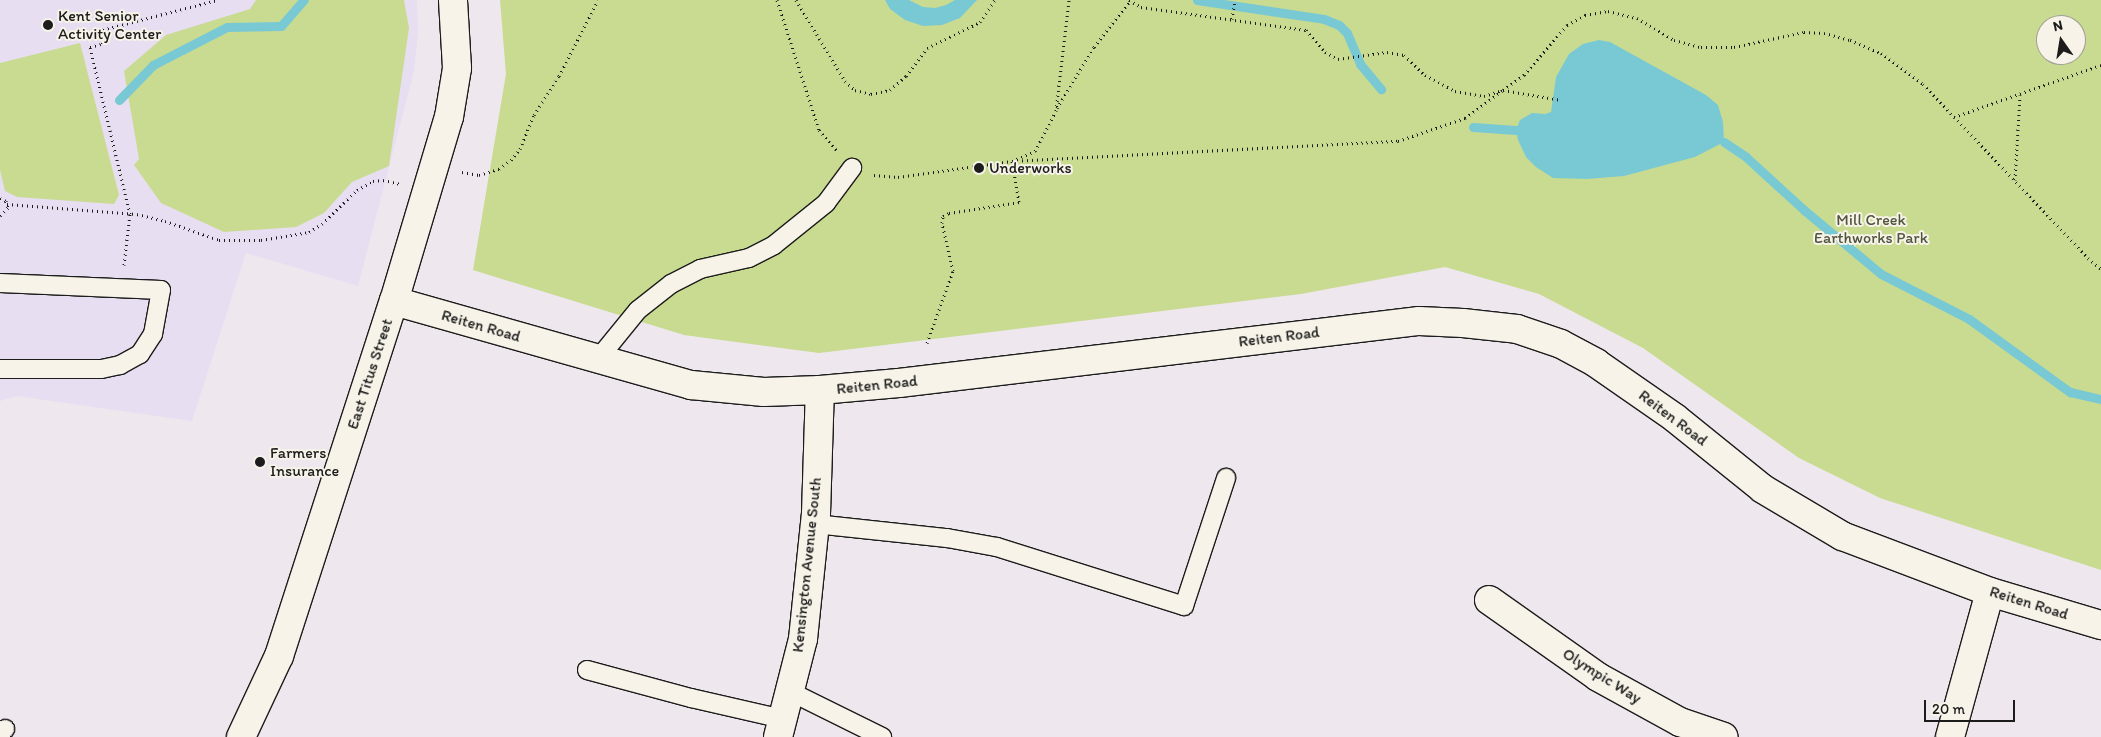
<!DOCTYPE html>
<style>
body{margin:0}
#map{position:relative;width:2101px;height:737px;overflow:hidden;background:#eee7ee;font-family:Itim,sans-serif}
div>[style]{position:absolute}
.built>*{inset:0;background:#e7def2}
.green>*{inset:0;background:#c8db90}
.water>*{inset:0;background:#79c9d5}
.stream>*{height:9px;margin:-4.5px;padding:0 4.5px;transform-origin:4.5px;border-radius:4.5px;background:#79c9d5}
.path>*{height:3px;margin-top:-1.5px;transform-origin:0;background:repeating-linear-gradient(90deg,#1c1c1c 0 1px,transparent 0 5px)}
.roads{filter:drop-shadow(1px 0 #1c1c1c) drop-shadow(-1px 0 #1c1c1c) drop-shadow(0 1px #1c1c1c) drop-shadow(0 -1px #1c1c1c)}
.lane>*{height:18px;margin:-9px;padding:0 9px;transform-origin:9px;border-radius:9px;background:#f7f3e8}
.street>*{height:28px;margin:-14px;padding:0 14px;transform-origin:14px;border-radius:14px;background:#f7f3e8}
.secondary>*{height:28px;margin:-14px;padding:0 14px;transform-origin:14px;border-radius:14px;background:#f7f3e8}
.dots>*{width:14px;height:14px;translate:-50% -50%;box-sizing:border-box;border:2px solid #f7f3e8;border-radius:50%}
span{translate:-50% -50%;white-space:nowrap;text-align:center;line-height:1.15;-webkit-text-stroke:4px #f7f3e8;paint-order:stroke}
.poi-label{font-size:16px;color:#1c1c1c}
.left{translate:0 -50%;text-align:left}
.park-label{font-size:16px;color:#50553f}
.street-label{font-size:16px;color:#1c1c1c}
.north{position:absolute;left:2036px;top:15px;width:50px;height:50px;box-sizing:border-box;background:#f7f3e8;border:1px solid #9f9d96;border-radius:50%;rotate:347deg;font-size:14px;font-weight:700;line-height:20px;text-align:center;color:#1c1c1c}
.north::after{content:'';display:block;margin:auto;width:18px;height:22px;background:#1c1c1c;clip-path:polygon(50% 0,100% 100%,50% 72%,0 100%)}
.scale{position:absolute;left:1924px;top:700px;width:91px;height:22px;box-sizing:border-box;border:2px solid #1c1c1c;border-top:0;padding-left:6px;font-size:15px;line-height:18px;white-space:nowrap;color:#1c1c1c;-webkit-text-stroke:4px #f7f3e8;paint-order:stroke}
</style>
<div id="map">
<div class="built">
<i style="clip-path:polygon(0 0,417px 0,418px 32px,414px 71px,358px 286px,246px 253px,192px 421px,17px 396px,0 401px)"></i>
</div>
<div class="green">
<i style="clip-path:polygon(256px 0,404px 0,409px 28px,389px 166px,352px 182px,324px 213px,296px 227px,224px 232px,161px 203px,134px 165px,139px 159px,124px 71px,166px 35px,250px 9px)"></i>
<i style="clip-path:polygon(evenodd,500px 0,2101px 0,2101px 570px,1880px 498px,1799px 458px,1643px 348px,1539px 294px,1445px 267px,1301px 294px,819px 353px,684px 335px,473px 270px,506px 74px,500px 0,2046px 25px,2076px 25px,2076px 55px,2046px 55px,2046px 25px)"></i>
<i style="clip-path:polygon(80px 43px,119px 195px,114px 204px,17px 197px,5px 191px,0 170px,0 63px)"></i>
</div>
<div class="water">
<i style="clip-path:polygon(885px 0,909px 0,923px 7px,935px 8px,946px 5px,955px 0,977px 0,960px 18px,942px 25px,923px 26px,905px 20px,890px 9px)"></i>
<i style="clip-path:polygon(1599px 40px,1610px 42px,1706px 95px,1718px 105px,1723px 122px,1724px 142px,1695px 157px,1624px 176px,1587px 179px,1553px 178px,1536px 167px,1526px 157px,1518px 140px,1516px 130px,1520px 120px,1532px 113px,1545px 114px,1551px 112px,1556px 77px,1569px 54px,1583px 44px)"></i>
</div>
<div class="stream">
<i style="left:1197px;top:0;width:128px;rotate:8.5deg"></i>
<i style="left:1324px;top:19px;width:16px;rotate:22deg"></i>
<i style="left:1339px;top:25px;width:11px;rotate:45deg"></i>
<i style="left:1347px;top:33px;width:34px;rotate:67deg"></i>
<i style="left:1360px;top:64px;width:33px;rotate:50deg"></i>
<i style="left:119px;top:100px;width:49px;rotate:-45.8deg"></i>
<i style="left:153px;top:65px;width:83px;rotate:-27.2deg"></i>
<i style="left:227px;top:27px;width:54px;rotate:-1.1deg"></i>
<i style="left:281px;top:26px;width:35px;rotate:-49deg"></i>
<i style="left:1473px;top:127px;width:43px;rotate:4deg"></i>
<i style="left:1724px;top:142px;width:27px;rotate:34deg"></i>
<i style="left:1746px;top:157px;width:79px;rotate:42.4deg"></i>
<i style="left:1804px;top:210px;width:100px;rotate:39.7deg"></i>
<i style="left:1881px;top:274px;width:99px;rotate:27.1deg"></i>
<i style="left:1969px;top:319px;width:125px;rotate:35.9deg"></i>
<i style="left:2070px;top:392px;width:32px;rotate:13deg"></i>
</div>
<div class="path">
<i style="left:777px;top:0;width:137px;rotate:72.1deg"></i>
<i style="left:819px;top:130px;width:28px;rotate:49deg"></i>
<i style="left:796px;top:0;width:95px;rotate:58.8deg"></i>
<i style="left:845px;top:81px;width:13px;rotate:42deg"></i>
<i style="left:855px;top:90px;width:16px;rotate:14deg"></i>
<i style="left:871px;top:94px;width:19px;rotate:-12deg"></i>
<i style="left:890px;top:90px;width:21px;rotate:-41deg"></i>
<i style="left:906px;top:76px;width:35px;rotate:-53deg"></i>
<i style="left:927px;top:48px;width:59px;rotate:-26.1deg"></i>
<i style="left:980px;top:22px;width:27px;rotate:-56deg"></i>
<i style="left:1129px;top:0;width:14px;rotate:30deg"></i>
<i style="left:1141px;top:7px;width:167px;rotate:7.9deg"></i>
<i style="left:1306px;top:30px;width:29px;rotate:49deg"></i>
<i style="left:1325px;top:52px;width:15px;rotate:28deg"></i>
<i style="left:1338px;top:59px;width:49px;rotate:-8.1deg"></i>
<i style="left:1387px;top:52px;width:17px;rotate:10deg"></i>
<i style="left:1404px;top:55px;width:29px;rotate:44deg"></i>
<i style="left:1425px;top:75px;width:34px;rotate:28deg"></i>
<i style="left:1455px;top:91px;width:29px;rotate:10deg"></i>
<i style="left:1484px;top:96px;width:20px;rotate:-18deg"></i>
<i style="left:1503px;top:90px;width:26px;rotate:-36deg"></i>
<i style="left:1524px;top:75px;width:66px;rotate:-49.3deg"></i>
<i style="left:1567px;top:25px;width:21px;rotate:-29deg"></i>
<i style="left:1585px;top:15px;width:23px;rotate:-10deg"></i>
<i style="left:1608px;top:11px;width:30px;rotate:14deg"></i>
<i style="left:1637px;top:18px;width:43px;rotate:30.7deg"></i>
<i style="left:1674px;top:40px;width:28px;rotate:15deg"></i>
<i style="left:1701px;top:47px;width:33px"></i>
<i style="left:1734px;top:47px;width:72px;rotate:-12.1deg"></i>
<i style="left:1804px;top:32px;width:20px;rotate:3deg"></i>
<i style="left:1824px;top:33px;width:27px;rotate:15deg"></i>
<i style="left:1850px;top:40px;width:34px;rotate:23deg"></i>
<i style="left:1881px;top:53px;width:52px;rotate:36.4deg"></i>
<i style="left:1923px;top:84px;width:240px;rotate:46.5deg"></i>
<i style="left:2088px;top:258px;width:17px;rotate:40deg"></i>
<i style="left:1232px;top:19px;width:19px;rotate:-81deg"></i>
<i style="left:1057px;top:108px;width:71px;rotate:-58.8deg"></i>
<i style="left:1094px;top:47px;width:58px;rotate:-52deg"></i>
<i style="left:1954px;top:117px;width:156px;rotate:-19.5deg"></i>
<i style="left:462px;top:172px;width:17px;rotate:10deg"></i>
<i style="left:479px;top:175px;width:21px;rotate:-17deg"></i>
<i style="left:499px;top:169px;width:15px;rotate:-37deg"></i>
<i style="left:511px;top:160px;width:14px;rotate:-51deg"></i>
<i style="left:520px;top:149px;width:37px;rotate:-68deg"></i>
<i style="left:534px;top:115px;width:46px;rotate:-57.3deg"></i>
<i style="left:559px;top:76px;width:85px;rotate:-62.8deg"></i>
<i style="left:874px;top:175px;width:24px;rotate:5deg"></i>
<i style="left:898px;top:177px;width:115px;rotate:-8deg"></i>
<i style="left:1012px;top:161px;width:25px;rotate:-23deg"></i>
<i style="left:1035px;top:151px;width:45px;rotate:-62.3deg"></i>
<i style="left:1056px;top:111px;width:112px;rotate:-83.3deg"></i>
<i style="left:2015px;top:180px;width:85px;rotate:-86.6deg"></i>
<i style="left:0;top:198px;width:7px;rotate:27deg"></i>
<i style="left:6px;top:201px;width:7px;rotate:74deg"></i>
<i style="left:8px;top:208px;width:11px;rotate:135deg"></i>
<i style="left:7px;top:204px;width:130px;rotate:4.4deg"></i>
<i style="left:137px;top:214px;width:29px;rotate:14deg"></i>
<i style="left:165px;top:221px;width:57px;rotate:19.4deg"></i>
<i style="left:219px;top:240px;width:42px"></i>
<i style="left:261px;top:240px;width:49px;rotate:-9.5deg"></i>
<i style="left:309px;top:232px;width:15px;rotate:-32deg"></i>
<i style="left:322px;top:224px;width:49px;rotate:-44.2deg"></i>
<i style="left:357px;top:190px;width:18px;rotate:-29deg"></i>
<i style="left:373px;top:181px;width:10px;rotate:-6deg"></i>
<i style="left:383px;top:180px;width:17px;rotate:13deg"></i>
<i style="left:124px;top:265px;width:51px;rotate:-83.3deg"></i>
<i style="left:130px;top:214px;width:172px;rotate:-103.5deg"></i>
<i style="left:90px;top:47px;width:11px;rotate:-15deg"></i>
<i style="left:101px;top:44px;width:13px;rotate:-103deg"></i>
<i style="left:98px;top:31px;width:123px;rotate:-14.6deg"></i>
<i style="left:927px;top:343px;width:77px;rotate:-70.1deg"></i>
<i style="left:953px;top:271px;width:49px;rotate:-102.9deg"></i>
<i style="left:942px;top:223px;width:7px;rotate:-82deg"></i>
<i style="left:943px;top:216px;width:7px;rotate:-27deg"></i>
<i style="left:949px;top:213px;width:71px;rotate:-8.9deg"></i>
<i style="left:1019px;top:202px;width:42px;rotate:-99.7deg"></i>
<i style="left:1012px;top:161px;width:387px;rotate:-3deg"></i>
<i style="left:1398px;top:141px;width:71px;rotate:-18.9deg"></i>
<i style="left:1465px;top:118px;width:47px;rotate:-36.4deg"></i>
<i style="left:1503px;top:90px;width:59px;rotate:9.8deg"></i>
</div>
<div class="roads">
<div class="lane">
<i style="left:0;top:283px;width:161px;rotate:2.5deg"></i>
<i style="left:161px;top:290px;width:45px;rotate:100.3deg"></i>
<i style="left:153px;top:334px;width:24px;rotate:123deg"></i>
<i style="left:140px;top:354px;width:23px;rotate:151deg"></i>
<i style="left:120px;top:365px;width:19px;rotate:168deg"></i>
<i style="left:101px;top:369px;width:101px;rotate:180deg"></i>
<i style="left:598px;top:359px;width:63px;rotate:-50.8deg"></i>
<i style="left:638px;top:310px;width:42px;rotate:-38.2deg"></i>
<i style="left:671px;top:284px;width:33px;rotate:-27deg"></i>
<i style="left:700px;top:269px;width:50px;rotate:-12.7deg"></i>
<i style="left:749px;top:258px;width:28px;rotate:-27deg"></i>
<i style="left:774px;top:245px;width:67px;rotate:-38.9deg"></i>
<i style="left:826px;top:203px;width:44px;rotate:-53.4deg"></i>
<i style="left:815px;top:524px;width:133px;rotate:6.1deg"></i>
<i style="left:947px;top:538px;width:51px;rotate:10.2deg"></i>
<i style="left:997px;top:547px;width:196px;rotate:17.5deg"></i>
<i style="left:1184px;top:606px;width:135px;rotate:-71.8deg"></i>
<i style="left:587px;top:670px;width:108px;rotate:15.1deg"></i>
<i style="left:691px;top:698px;width:94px;rotate:12.9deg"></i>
<i style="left:789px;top:691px;width:104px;rotate:26.3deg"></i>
<i style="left:0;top:732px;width:6px;rotate:-31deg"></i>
</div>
<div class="street">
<i style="left:1489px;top:600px;width:133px;rotate:35.2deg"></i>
<i style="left:1598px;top:677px;width:94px;rotate:28.8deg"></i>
<i style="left:1680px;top:722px;width:46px;rotate:18.8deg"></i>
<i style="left:778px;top:737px;width:101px;rotate:-75.7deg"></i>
<i style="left:803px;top:639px;width:126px;rotate:-84.1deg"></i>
<i style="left:816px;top:514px;width:124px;rotate:-88.2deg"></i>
<i style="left:1950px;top:737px;width:150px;rotate:-74.6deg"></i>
</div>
<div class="secondary">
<i style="left:394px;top:301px;width:309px;rotate:15.8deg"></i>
<i style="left:691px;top:385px;width:73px;rotate:5.5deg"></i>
<i style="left:764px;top:392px;width:56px;rotate:-2deg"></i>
<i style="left:820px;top:390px;width:79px;rotate:-5.1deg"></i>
<i style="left:899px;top:383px;width:524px;rotate:-6.8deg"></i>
<i style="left:1419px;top:321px;width:44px;rotate:2.6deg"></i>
<i style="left:1463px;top:323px;width:54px;rotate:6.3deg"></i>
<i style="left:1517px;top:329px;width:46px;rotate:18.8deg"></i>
<i style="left:1561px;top:344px;width:40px;rotate:28deg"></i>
<i style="left:1596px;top:363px;width:96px;rotate:34.8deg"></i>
<i style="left:1675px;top:418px;width:113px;rotate:38.9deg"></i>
<i style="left:1763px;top:489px;width:92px;rotate:30.7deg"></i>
<i style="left:1842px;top:536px;width:158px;rotate:20.7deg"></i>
<i style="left:1990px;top:592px;width:116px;rotate:16.6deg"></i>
<i style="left:241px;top:737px;width:89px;rotate:-64.9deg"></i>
<i style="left:279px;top:656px;width:373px;rotate:-72.1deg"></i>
<i style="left:394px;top:301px;width:192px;rotate:-73.4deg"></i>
<i style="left:449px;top:117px;width:50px;rotate:-80.7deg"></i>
<i style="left:457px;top:68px;width:68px;rotate:-93.4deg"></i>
</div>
</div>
<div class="dots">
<i style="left:48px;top:25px;background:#1c1c1c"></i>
<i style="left:979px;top:168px;background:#1c1c1c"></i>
<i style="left:260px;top:462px;background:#1c1c1c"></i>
</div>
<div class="poi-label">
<span class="left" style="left:58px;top:25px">Kent Senior<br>Activity Center</span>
<span class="left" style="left:989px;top:168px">Underworks</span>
<span class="left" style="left:270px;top:462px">Farmers<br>Insurance</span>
</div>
<div class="park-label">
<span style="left:1871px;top:229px">Mill Creek<br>Earthworks Park</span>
</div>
<div class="street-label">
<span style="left:481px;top:326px;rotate:16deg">Reiten Road</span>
<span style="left:1279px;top:337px;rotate:-7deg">Reiten Road</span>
<span style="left:370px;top:374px;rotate:-72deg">East Titus Street</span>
<span style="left:877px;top:385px;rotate:-6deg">Reiten Road</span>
<span style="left:1673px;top:418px;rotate:37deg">Reiten Road</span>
<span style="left:807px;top:565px;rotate:-84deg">Kensington Avenue South</span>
<span style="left:2029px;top:603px;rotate:17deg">Reiten Road</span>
<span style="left:1602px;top:676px;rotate:32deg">Olympic Way</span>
</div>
<div class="north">N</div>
<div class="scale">20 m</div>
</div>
